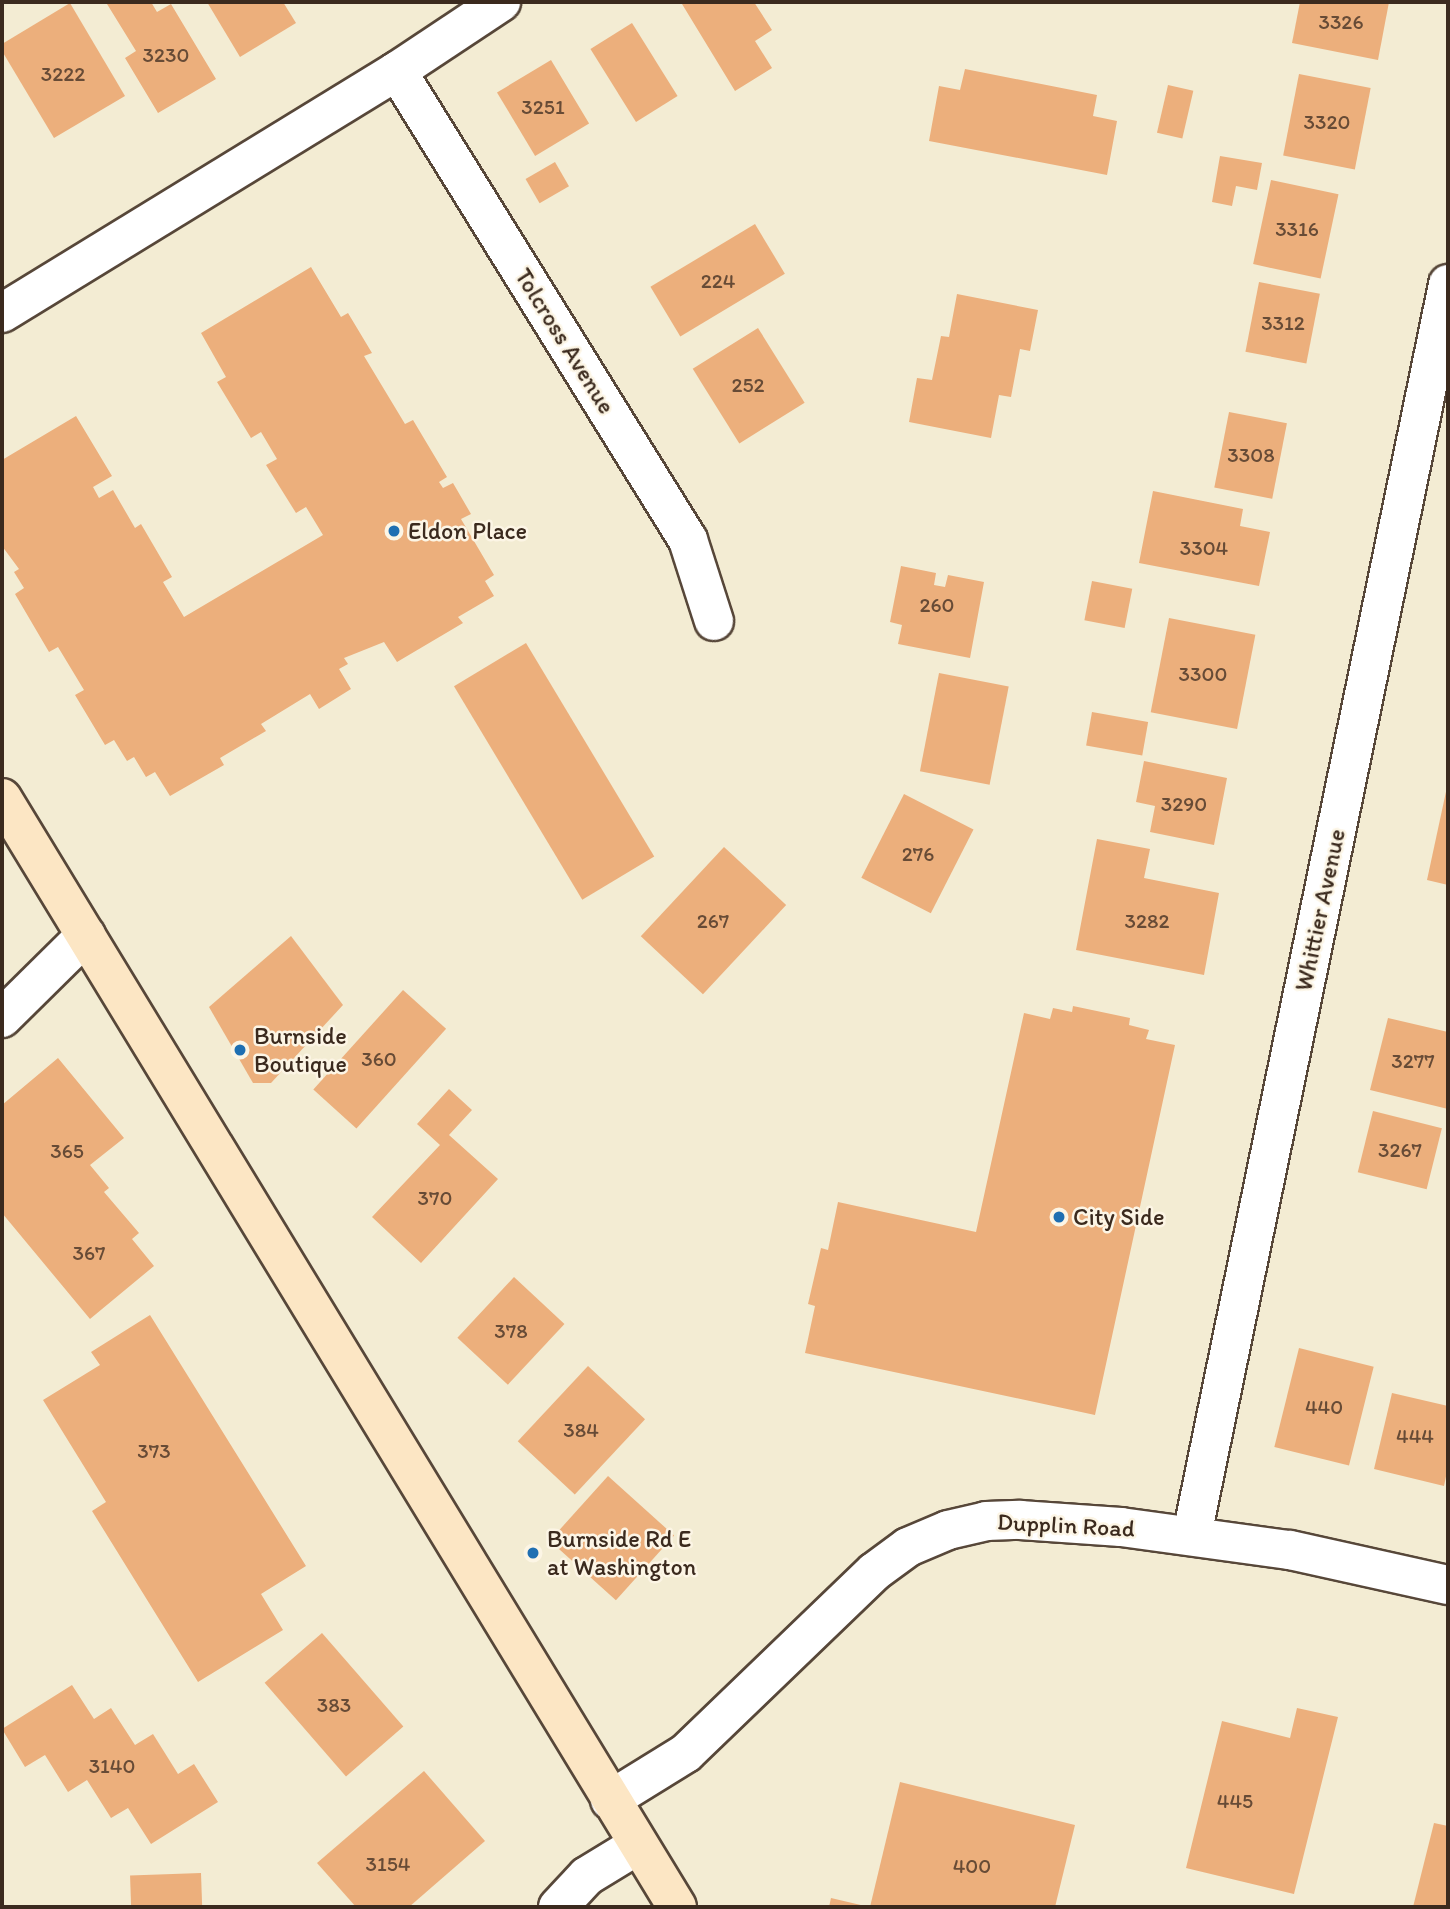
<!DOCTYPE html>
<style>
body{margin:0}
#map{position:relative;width:1450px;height:1909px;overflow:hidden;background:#f3ecd3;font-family:Itim,sans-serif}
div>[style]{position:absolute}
.building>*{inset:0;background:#ecaf7c;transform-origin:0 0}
.roads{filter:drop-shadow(2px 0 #574739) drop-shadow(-2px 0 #574739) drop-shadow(0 2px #574739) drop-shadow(0 -2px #574739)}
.minor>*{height:38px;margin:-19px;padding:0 19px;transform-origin:19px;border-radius:19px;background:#fff}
.secondary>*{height:38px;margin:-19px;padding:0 19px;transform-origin:19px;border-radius:19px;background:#fce6c4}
.dots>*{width:19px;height:19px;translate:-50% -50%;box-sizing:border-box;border:4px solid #fcf5e5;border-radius:50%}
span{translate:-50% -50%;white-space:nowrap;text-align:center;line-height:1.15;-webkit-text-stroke:5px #fcf5e5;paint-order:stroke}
.number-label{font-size:21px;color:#674b36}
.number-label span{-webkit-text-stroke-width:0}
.street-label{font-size:24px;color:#3b2a1e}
.poi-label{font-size:24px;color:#3b2a1e}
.left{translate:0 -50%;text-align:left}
.frame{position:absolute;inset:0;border:4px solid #3b2a1e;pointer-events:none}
</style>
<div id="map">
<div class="building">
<i style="clip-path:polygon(111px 2px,151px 2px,157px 12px,171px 4px,216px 79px,158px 113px,125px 58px,136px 51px,107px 4px)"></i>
<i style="clip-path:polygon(207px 2px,283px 2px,296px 23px,240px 57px)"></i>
<i style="clip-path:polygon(686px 2px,754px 2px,772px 30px,755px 41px,772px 68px,735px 91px,682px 4px)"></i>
<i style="clip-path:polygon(1300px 2px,1389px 2px,1378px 60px,1292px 43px)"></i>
<i style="clip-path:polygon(70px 3px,125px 96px,54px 138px,2px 51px,2px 44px)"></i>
<i style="left:632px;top:23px;width:86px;height:49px;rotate:58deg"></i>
<i style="left:551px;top:60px;width:74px;height:63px;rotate:59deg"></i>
<i style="clip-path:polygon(965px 69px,1097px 95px,1093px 116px,1117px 121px,1107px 175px,929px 141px,939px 86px,960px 90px)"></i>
<i style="left:1299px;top:74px;width:73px;height:83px;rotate:11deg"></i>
<i style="left:1168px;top:85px;width:26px;height:49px;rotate:13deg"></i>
<i style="clip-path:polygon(1220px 156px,1262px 163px,1257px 190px,1236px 186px,1232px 206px,1212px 202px)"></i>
<i style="left:555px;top:162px;width:28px;height:34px;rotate:60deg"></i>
<i style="left:1271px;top:180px;width:69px;height:86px;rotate:12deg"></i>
<i style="left:755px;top:224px;width:58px;height:122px;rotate:59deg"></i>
<i style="clip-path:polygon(311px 267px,341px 317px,348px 313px,372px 353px,364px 356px,405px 424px,413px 420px,447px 477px,439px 482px,443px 488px,453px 483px,471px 514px,461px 519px,494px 575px,485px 581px,494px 596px,458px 617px,463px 623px,397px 662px,384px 642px,344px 658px,348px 664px,339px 669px,351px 689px,319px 709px,310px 694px,261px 724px,266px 731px,220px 758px,224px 765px,170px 796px,155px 772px,146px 777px,134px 757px,127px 761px,114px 740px,105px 745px,75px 695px,84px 690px,58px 647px,49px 652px,15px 594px,24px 588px,14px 572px,19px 569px,2px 546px,2px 460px,76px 416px,112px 476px,93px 487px,99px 498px,113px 490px,135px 528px,141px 524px,172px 577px,163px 582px,184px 617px,323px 535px,306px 507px,296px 513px,266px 465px,277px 459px,261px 432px,251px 438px,217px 382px,226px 377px,201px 333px)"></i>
<i style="left:1259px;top:282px;width:62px;height:71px;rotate:11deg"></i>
<i style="clip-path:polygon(957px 294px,1038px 310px,1030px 351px,1020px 349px,1011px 397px,999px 395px,991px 438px,909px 422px,917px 378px,932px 380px,941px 336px,949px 337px)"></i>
<i style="left:758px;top:328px;width:88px;height:77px;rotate:58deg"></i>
<i style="left:1229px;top:412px;width:59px;height:77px;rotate:11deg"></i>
<i style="clip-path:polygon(1153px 491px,1243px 509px,1240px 526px,1270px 532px,1259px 586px,1139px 563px)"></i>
<i style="clip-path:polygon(901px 566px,936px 573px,934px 585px,945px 587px,948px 575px,984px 582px,970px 658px,898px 644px,902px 625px,890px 622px)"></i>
<i style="left:1092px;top:581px;width:41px;height:40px;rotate:11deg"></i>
<i style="left:1169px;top:618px;width:88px;height:96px;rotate:11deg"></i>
<i style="left:526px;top:643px;width:249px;height:84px;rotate:59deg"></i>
<i style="left:939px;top:673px;width:71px;height:100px;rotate:11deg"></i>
<i style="left:1092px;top:712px;width:57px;height:34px;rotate:10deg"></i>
<i style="clip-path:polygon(1144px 761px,1227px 778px,1214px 845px,1150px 832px,1155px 806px,1136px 802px)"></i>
<i style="clip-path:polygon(1447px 787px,1448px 787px,1448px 885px,1427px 880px)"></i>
<i style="left:904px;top:794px;width:78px;height:94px;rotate:27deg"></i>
<i style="clip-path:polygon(1097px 839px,1150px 849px,1144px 878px,1219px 893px,1204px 975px,1076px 950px)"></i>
<i style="left:724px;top:847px;width:85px;height:122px;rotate:43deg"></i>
<i style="clip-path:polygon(291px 936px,343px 1005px,271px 1083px,253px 1083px,209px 1007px)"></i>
<i style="left:403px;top:990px;width:58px;height:134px;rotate:42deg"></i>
<i style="clip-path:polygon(1073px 1006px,1130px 1018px,1129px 1025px,1149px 1030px,1146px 1039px,1175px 1045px,1095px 1415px,805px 1353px,815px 1306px,808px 1304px,821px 1248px,828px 1250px,838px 1202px,976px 1232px,1024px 1013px,1050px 1019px,1053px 1008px,1072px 1012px)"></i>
<i style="clip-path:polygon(1388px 1018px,1448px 1032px,1448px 1109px,1370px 1090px)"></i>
<i style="clip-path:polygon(58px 1058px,124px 1138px,90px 1165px,109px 1188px,104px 1192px,139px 1233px,132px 1239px,154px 1266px,90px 1319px,2px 1213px,2px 1105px)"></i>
<i style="clip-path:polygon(449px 1089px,472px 1110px,449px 1135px,498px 1179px,421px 1263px,372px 1217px,440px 1145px,417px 1124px)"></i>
<i style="left:1373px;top:1111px;width:71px;height:63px;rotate:14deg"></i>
<i style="left:514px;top:1277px;width:69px;height:83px;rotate:43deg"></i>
<i style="clip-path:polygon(150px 1315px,306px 1566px,261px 1594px,283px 1630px,198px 1682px,92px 1511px,106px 1502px,43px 1400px,100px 1365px,91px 1352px)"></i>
<i style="left:1299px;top:1348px;width:77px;height:102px;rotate:14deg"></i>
<i style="left:588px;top:1366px;width:78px;height:103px;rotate:43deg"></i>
<i style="clip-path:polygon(1392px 1393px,1448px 1406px,1448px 1467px,1444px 1486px,1374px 1469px)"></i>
<i style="left:608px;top:1476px;width:89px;height:87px;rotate:42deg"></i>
<i style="left:322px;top:1633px;width:124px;height:76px;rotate:49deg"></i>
<i style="clip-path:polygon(72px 1685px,94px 1719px,111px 1708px,135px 1745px,153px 1734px,178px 1774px,194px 1764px,218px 1802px,151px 1844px,128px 1808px,111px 1818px,87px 1780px,68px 1792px,45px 1755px,25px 1767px,2px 1729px)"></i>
<i style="clip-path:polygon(1297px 1708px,1338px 1717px,1294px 1894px,1186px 1868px,1222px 1721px,1290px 1738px)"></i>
<i style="clip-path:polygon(424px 1771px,485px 1841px,409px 1907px,356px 1907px,317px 1863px)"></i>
<i style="clip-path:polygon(900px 1782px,1075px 1825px,1055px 1907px,870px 1907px)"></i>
<i style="clip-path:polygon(1434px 1823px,1448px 1826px,1448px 1907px,1413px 1907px)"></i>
<i style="left:201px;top:1873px;width:34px;height:71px;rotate:88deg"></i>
<i style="clip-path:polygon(831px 1898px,865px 1906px,865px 1907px,829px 1907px)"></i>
</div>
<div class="roads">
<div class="minor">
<i style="left:397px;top:71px;width:552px;rotate:58.18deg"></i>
<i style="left:688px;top:540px;width:85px;rotate:72.2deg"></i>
<i style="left:2px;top:313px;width:463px;rotate:-31.5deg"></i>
<i style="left:397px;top:71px;width:125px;rotate:-33.6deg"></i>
<i style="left:2px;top:1018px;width:118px;rotate:-44.7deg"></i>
<i style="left:1192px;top:1535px;width:1277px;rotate:-78.43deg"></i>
<i style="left:610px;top:1800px;width:89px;rotate:-31.7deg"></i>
<i style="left:686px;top:1753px;width:261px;rotate:-43.9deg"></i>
<i style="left:874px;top:1572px;width:42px;rotate:-36.3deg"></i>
<i style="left:908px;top:1547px;width:43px;rotate:-23deg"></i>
<i style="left:948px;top:1530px;width:39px;rotate:-13deg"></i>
<i style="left:986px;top:1521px;width:34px;rotate:-2deg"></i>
<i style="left:1020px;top:1520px;width:101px;rotate:4deg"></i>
<i style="left:1121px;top:1527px;width:171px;rotate:7.8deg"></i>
<i style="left:1290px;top:1550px;width:162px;rotate:12.5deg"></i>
<i style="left:558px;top:1907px;width:42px;rotate:-46.9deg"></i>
<i style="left:587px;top:1876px;width:60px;rotate:-31.3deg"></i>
</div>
<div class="secondary">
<i style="left:2px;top:798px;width:1298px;rotate:58.67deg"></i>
</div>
</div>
<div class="dots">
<i style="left:394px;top:531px;background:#1f6fb2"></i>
<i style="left:240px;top:1050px;background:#1f6fb2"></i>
<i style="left:1059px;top:1217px;background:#1f6fb2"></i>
<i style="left:533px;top:1553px;background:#1f6fb2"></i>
</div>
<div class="number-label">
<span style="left:1341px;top:22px">3326</span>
<span style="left:166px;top:55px">3230</span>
<span style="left:63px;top:74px">3222</span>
<span style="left:543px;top:107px">3251</span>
<span style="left:1327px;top:122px">3320</span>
<span style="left:1297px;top:229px">3316</span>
<span style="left:718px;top:281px">224</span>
<span style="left:1283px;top:323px">3312</span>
<span style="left:748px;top:385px">252</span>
<span style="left:1251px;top:455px">3308</span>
<span style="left:1204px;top:548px">3304</span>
<span style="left:937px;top:605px">260</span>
<span style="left:1203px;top:674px">3300</span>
<span style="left:1184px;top:804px">3290</span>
<span style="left:918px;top:854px">276</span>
<span style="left:713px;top:921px">267</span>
<span style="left:1147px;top:921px">3282</span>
<span style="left:379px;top:1059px">360</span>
<span style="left:1413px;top:1061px">3277</span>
<span style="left:1400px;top:1150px">3267</span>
<span style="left:67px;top:1151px">365</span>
<span style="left:435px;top:1198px">370</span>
<span style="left:89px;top:1253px">367</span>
<span style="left:511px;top:1331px">378</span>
<span style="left:1324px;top:1407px">440</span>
<span style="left:581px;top:1430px">384</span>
<span style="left:1415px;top:1436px">444</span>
<span style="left:154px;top:1451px">373</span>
<span style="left:334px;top:1705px">383</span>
<span style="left:112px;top:1766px">3140</span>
<span style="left:1235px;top:1801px">445</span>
<span style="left:388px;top:1864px">3154</span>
<span style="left:972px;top:1866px">400</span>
</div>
<div class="street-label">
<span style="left:565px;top:341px;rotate:58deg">Tolcross Avenue</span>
<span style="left:1320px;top:910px;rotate:-78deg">Whittier Avenue</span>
<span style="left:1066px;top:1525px;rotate:3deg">Dupplin Road</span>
</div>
<div class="poi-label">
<span class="left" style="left:408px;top:531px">Eldon Place</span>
<span class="left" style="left:254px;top:1050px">Burnside<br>Boutique</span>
<span class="left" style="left:1073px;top:1217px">City Side</span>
<span class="left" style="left:547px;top:1553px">Burnside Rd E<br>at Washington</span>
</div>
<div class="frame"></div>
</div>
